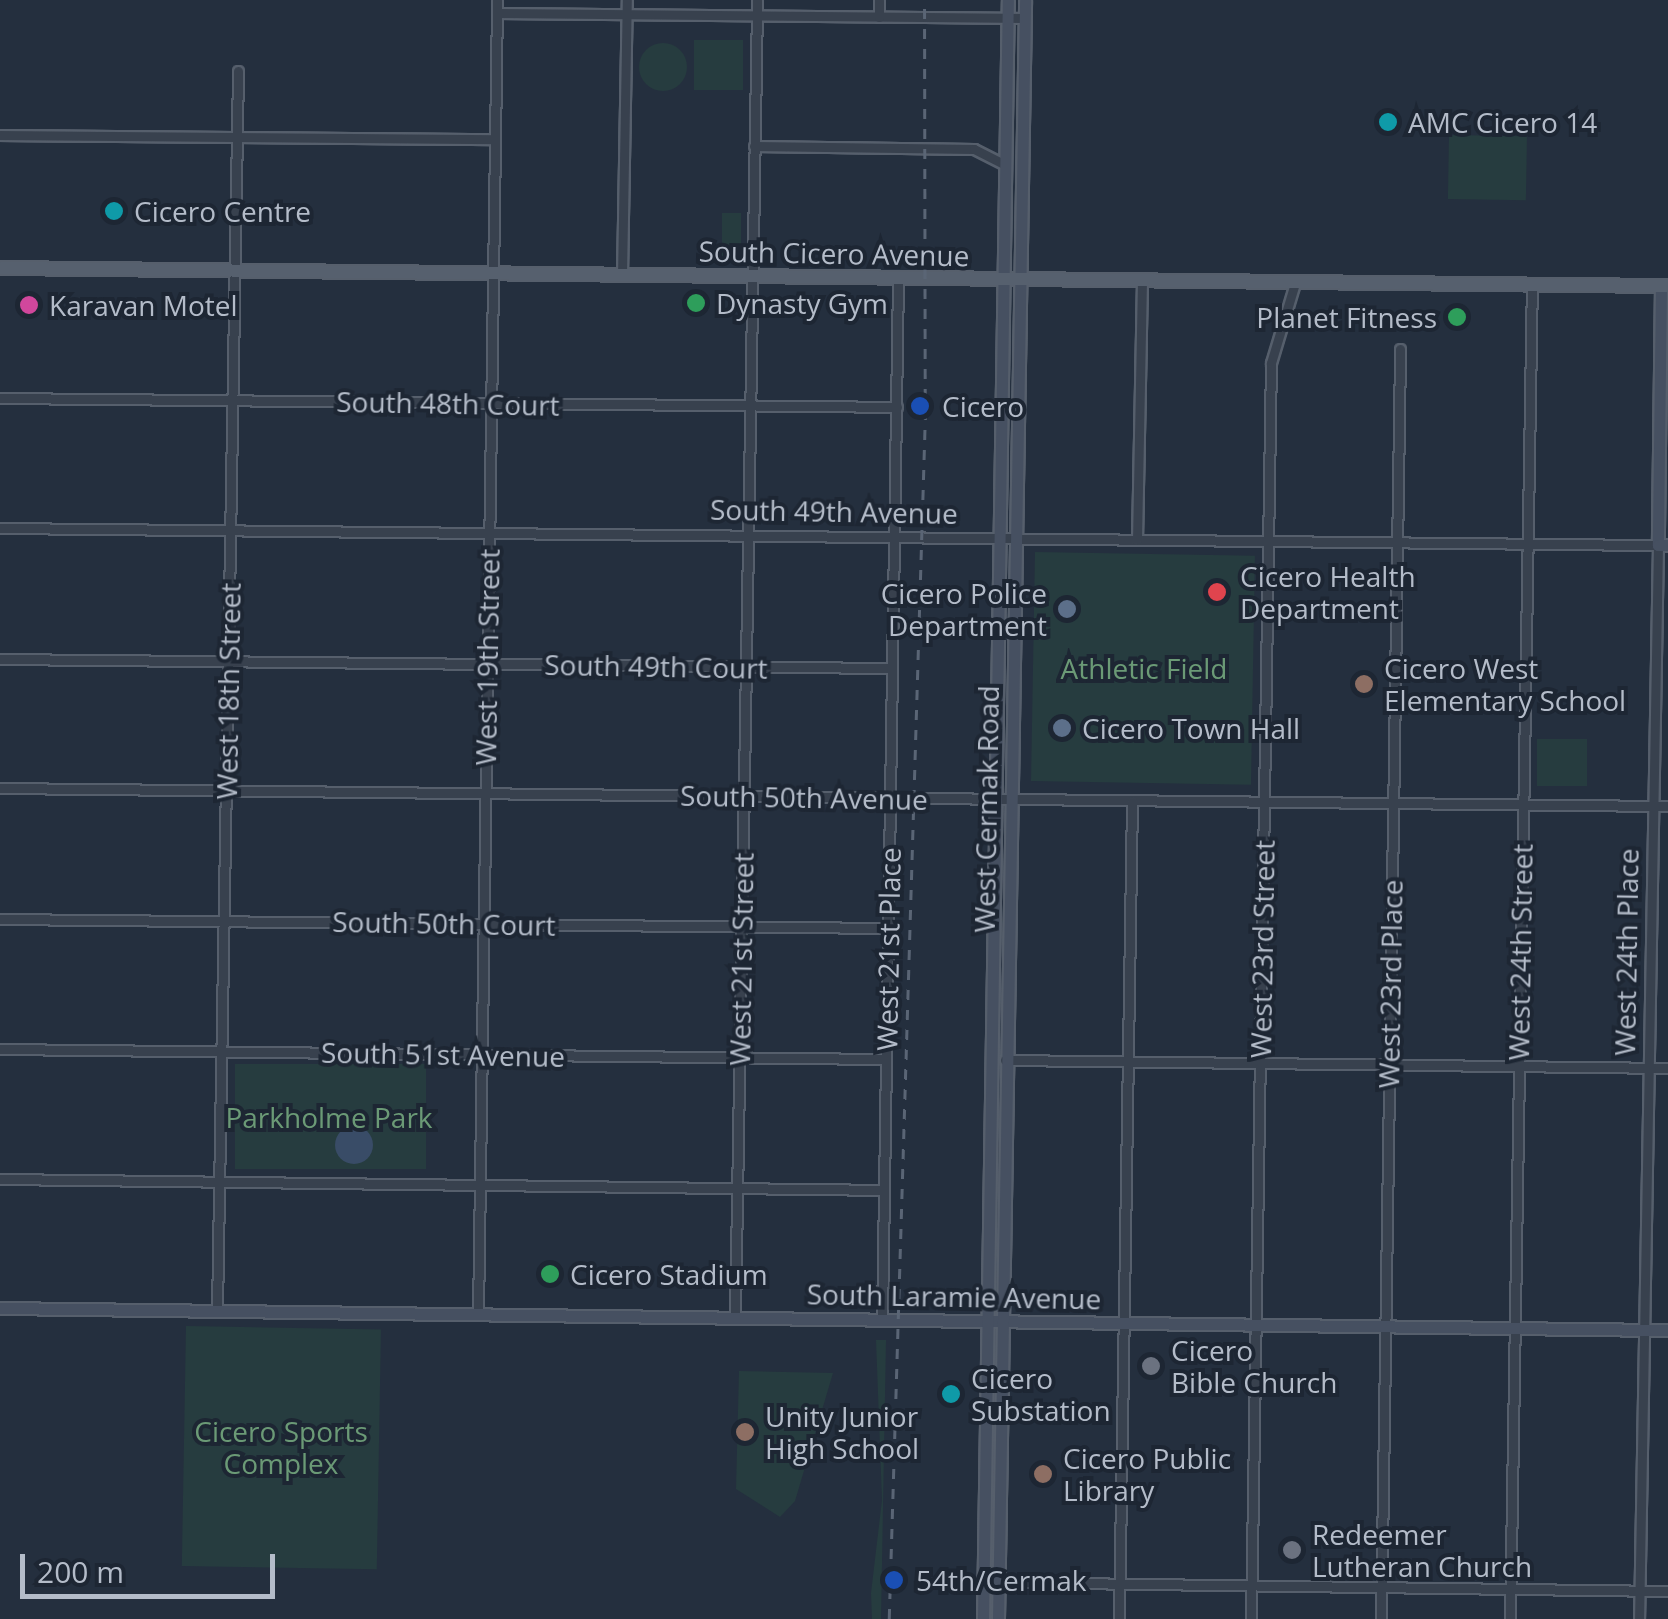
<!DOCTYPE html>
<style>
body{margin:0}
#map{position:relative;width:1668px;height:1619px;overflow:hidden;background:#242f3e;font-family:"Open Sans",sans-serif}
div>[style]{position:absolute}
.green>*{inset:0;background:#263c3f;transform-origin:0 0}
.round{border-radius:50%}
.water>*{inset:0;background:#394c67}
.roads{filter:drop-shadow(2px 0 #565f6c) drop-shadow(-2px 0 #565f6c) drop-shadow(0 2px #565f6c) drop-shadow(0 -2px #565f6c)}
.street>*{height:9px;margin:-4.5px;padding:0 4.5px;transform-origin:4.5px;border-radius:4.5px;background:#38414e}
.secondary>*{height:11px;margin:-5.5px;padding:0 5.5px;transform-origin:5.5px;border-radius:5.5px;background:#465061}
.primary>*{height:12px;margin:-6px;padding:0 6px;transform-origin:6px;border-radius:6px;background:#56606e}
.rail>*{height:2.5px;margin-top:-1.25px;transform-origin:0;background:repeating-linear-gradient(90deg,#5a6575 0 10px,transparent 0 20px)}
.dots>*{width:28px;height:28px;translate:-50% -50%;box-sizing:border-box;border:5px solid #1d2633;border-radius:50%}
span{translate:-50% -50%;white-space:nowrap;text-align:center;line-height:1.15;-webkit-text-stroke:8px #1d2633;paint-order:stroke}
.poi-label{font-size:28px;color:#b4bcc9}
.left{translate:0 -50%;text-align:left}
.right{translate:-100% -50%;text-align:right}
.street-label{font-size:28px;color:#b4bcc9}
.park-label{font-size:28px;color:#6b9a76}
.scale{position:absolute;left:20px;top:1554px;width:255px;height:45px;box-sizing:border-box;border:5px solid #b4bcc9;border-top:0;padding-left:12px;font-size:30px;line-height:35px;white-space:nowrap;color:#b4bcc9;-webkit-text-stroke:8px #1d2633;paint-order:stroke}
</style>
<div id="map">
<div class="green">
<i style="left:694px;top:40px;width:49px;height:50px"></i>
<i class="round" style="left:639px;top:43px;width:48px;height:48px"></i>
<i style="left:1449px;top:135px;width:78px;height:64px;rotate:1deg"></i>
<i style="left:722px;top:213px;width:19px;height:46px"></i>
<i style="left:1035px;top:552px;width:220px;height:229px;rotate:1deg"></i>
<i style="left:1537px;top:739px;width:50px;height:47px"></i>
<i style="left:235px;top:1064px;width:191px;height:105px"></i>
<i style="left:186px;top:1326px;width:195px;height:240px;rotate:1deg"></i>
<i style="clip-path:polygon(876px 1340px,886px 1340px,881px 1619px,872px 1619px,871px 1593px,882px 1500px)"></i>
<i style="clip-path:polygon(739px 1371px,833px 1373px,795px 1501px,780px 1517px,736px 1489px)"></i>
</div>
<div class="water">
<i class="round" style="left:335px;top:1126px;width:38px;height:38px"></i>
</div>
<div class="roads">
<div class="street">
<i style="left:497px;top:13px;width:527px;rotate:0.54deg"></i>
<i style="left:879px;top:17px;width:17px;rotate:-90deg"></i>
<i style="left:0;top:135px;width:495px;rotate:0.5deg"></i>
<i style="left:754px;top:146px;width:220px;rotate:0.8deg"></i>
<i style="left:974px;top:149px;width:36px;rotate:27deg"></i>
<i style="left:622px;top:276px;width:276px;rotate:-89deg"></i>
<i style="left:0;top:398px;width:897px;rotate:0.57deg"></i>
<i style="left:0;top:528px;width:1658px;rotate:0.59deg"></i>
<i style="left:1658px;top:545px;width:1074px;rotate:91.01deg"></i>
<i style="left:1137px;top:540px;width:258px;rotate:-88.9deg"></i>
<i style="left:0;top:659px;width:892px;rotate:0.58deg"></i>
<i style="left:0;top:788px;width:1668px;rotate:0.62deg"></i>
<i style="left:0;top:919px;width:888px;rotate:0.58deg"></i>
<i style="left:0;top:1049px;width:886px;rotate:0.65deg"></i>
<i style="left:1005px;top:1060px;width:663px;rotate:0.69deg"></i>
<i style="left:0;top:1179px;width:883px;rotate:0.71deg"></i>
<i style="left:217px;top:1311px;width:1240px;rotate:-89.03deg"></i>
<i style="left:478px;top:1315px;width:1315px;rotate:-89.17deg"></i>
<i style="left:735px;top:1318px;width:1318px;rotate:-89.04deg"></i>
<i style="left:882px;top:1320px;width:1041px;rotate:-89.12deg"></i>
<i style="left:996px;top:1582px;width:672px;rotate:0.77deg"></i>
<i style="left:1119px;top:1619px;width:818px;rotate:-89.09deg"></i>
<i style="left:1251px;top:1619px;width:1256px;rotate:-89.09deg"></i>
<i style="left:1271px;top:363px;width:84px;rotate:-73.3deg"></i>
<i style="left:1381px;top:1619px;width:1270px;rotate:-89.14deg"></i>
<i style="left:1510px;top:1619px;width:1334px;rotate:-89.06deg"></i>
</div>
<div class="secondary">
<i style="left:1661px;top:286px;width:259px;rotate:90.7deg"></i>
<i style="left:1658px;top:545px;width:10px"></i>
<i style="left:0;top:1308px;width:1668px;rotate:0.76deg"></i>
<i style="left:983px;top:1619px;width:1619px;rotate:-89.12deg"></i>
<i style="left:998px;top:1619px;width:1619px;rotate:-89.04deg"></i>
</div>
<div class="primary">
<i style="left:0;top:268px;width:1668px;rotate:0.62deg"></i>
</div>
</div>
<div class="rail">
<i style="left:889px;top:1619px;width:1201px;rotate:-88.28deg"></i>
<i style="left:925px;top:419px;width:419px;rotate:-90.1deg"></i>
</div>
<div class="dots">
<i style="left:1388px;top:122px;background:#0f9aa8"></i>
<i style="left:114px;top:211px;background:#0f9aa8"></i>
<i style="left:696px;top:303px;background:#2e9e5b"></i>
<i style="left:29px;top:305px;background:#d1479c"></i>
<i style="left:1457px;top:317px;background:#2e9e5b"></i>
<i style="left:920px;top:406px;background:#1a4fb4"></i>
<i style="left:1217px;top:592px;background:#e0444e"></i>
<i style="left:1067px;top:609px;background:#5c6f8a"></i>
<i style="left:1364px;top:684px;background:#8d6e63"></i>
<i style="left:1062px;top:728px;background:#5c6f8a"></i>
<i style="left:550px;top:1274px;background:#2e9e5b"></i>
<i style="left:1151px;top:1366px;background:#6b7280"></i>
<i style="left:951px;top:1394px;background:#0f9aa8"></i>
<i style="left:745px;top:1432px;background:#8d6e63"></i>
<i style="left:1043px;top:1474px;background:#8d6e63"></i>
<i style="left:1292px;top:1550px;background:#6b7280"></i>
<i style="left:894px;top:1580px;background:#1a4fb4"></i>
</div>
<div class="poi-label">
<span class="left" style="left:1408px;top:122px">AMC Cicero 14</span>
<span class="left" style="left:134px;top:211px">Cicero Centre</span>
<span class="left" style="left:716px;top:303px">Dynasty Gym</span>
<span class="left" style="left:49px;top:305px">Karavan Motel</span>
<span class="right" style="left:1437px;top:317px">Planet Fitness</span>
<span class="left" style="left:942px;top:406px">Cicero</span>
<span class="left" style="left:1240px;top:592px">Cicero Health<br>Department</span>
<span class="right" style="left:1047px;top:609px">Cicero Police<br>Department</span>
<span class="left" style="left:1384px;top:684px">Cicero West<br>Elementary School</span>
<span class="left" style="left:1082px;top:728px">Cicero Town Hall</span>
<span class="left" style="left:570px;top:1274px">Cicero Stadium</span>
<span class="left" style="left:1171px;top:1366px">Cicero<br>Bible Church</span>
<span class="left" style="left:971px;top:1394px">Cicero<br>Substation</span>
<span class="left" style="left:765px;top:1432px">Unity Junior<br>High School</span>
<span class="left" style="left:1063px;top:1474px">Cicero Public<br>Library</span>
<span class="left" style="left:1312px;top:1550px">Redeemer<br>Lutheran Church</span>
<span class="left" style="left:916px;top:1580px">54th/Cermak</span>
</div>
<div class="street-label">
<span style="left:834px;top:253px;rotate:1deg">South Cicero Avenue</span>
<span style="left:448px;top:403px;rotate:1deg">South 48th Court</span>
<span style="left:834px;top:511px;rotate:1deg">South 49th Avenue</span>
<span style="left:487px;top:657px;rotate:-89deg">West 19th Street</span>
<span style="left:656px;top:666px;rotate:1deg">South 49th Court</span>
<span style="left:228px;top:691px;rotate:-89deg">West 18th Street</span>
<span style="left:804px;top:797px;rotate:1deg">South 50th Avenue</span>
<span style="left:986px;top:809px;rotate:-89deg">West Cermak Road</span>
<span style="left:444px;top:923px;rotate:1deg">South 50th Court</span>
<span style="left:888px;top:949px;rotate:-89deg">West 21st Place</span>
<span style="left:1262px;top:949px;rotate:-89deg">West 23rd Street</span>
<span style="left:1520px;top:952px;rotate:-89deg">West 24th Street</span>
<span style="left:1626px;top:952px;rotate:-89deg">West 24th Place</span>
<span style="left:741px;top:959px;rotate:-89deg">West 21st Street</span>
<span style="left:1390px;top:984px;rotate:-89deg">West 23rd Place</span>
<span style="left:443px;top:1054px;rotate:1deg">South 51st Avenue</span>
<span style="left:954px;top:1296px;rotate:1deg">South Laramie Avenue</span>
</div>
<div class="park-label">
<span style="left:1144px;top:668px">Athletic Field</span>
<span style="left:329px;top:1117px">Parkholme Park</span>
<span style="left:281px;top:1447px">Cicero Sports<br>Complex</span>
</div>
<div class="scale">200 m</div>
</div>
